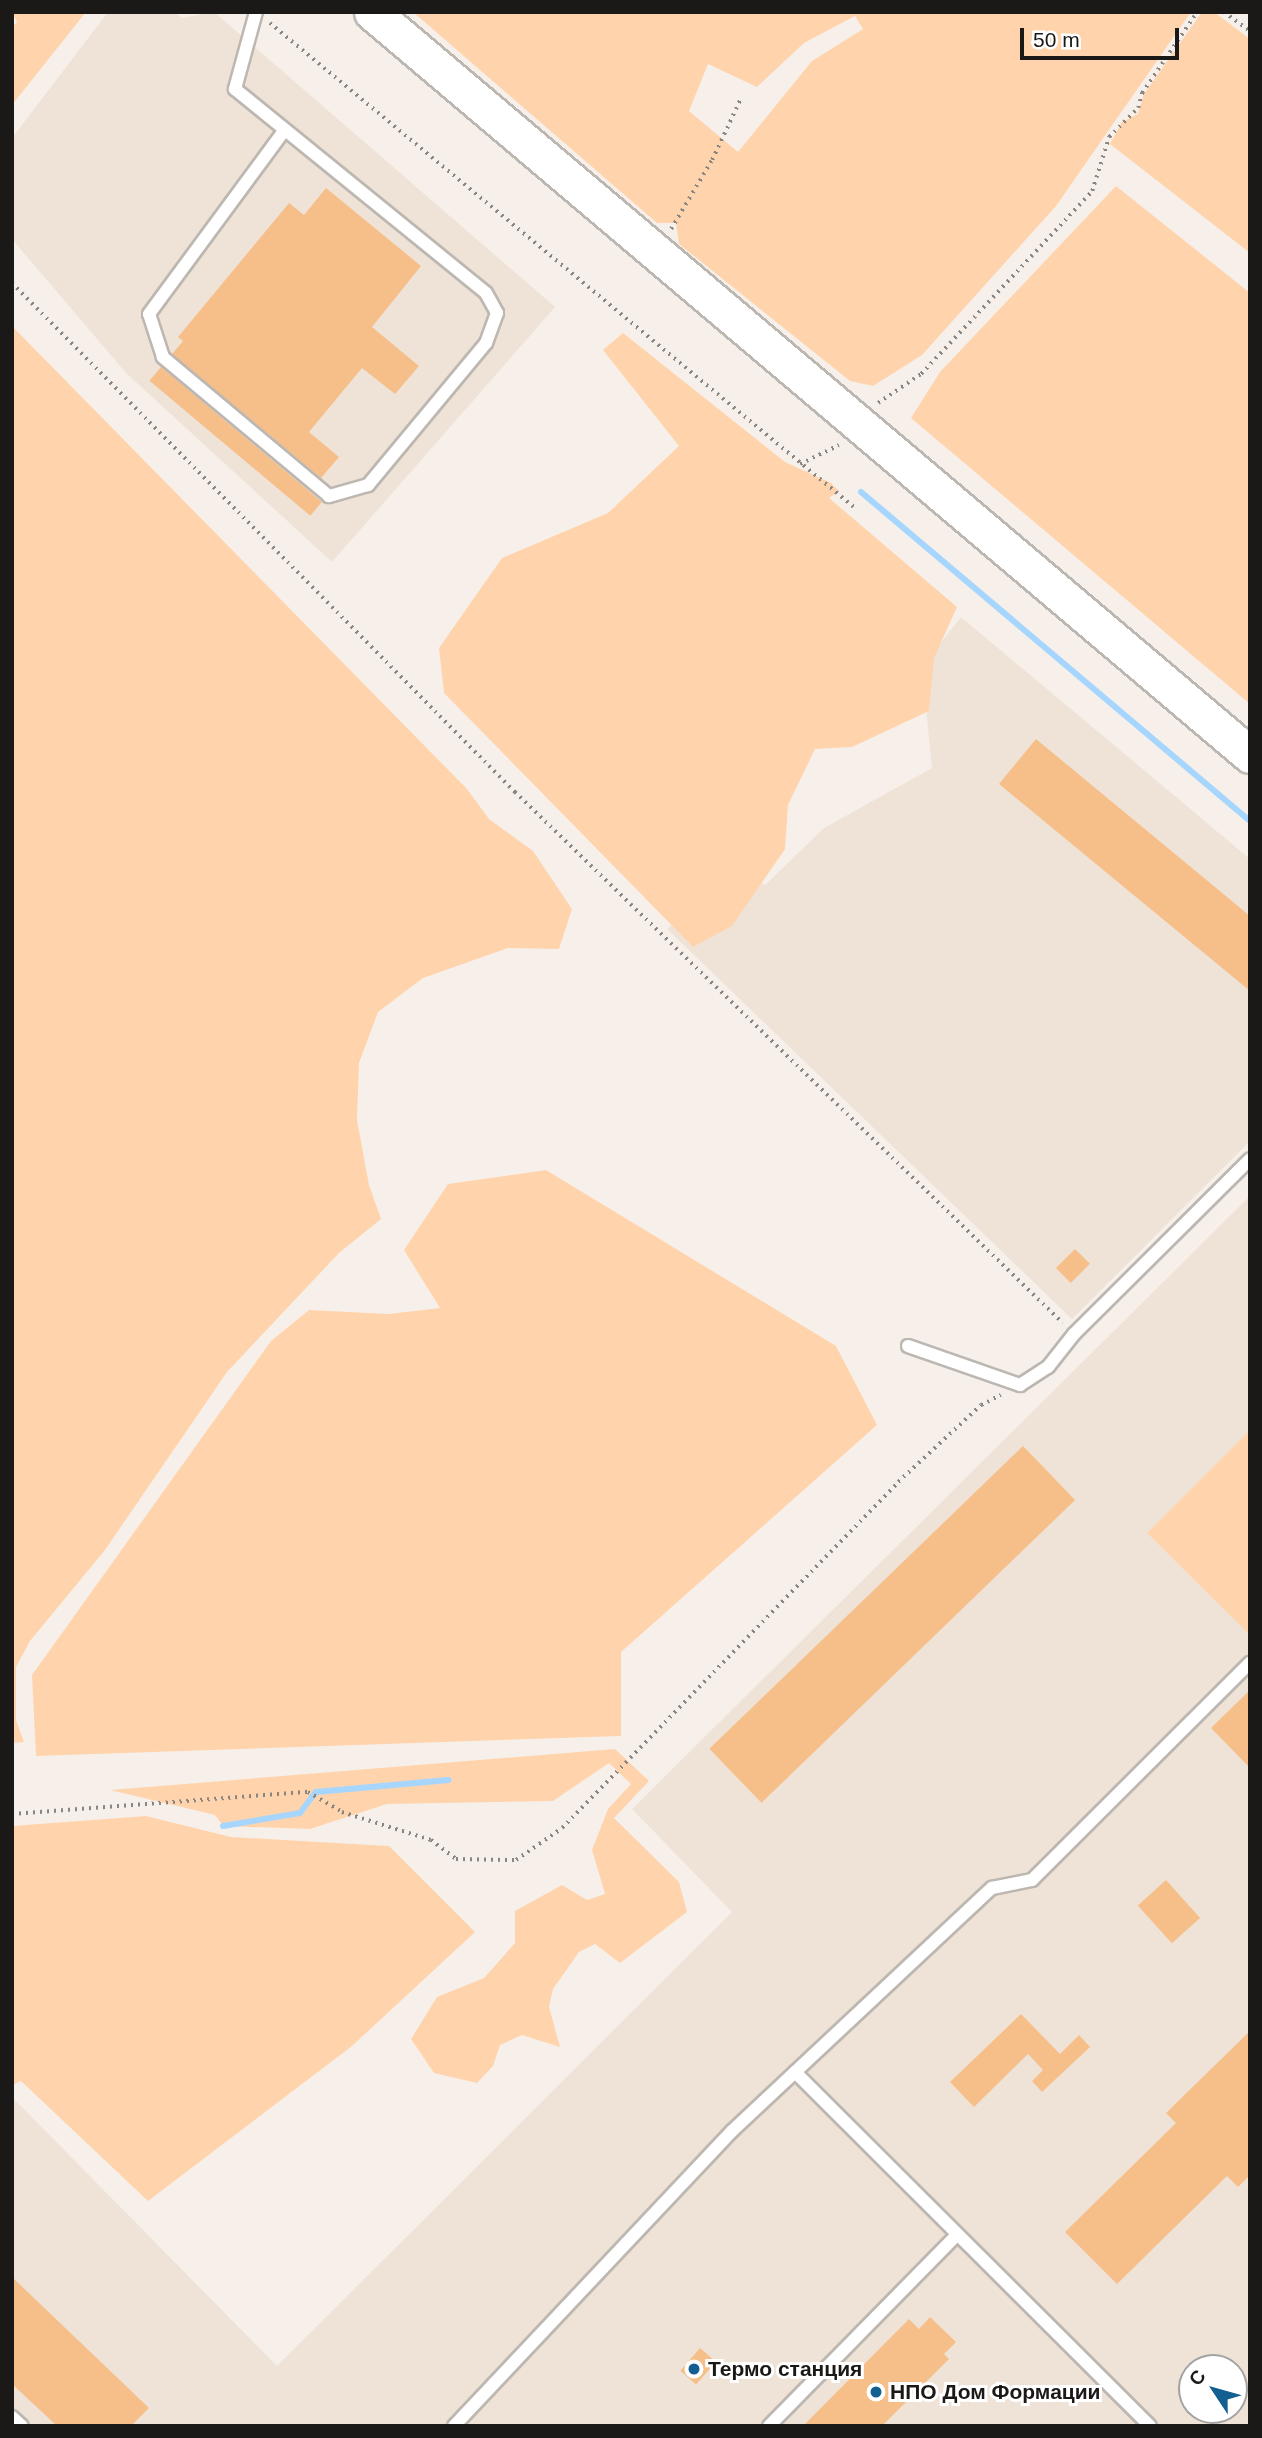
<!DOCTYPE html>
<meta charset="utf-8">
<style>
body{margin:0}
#map{position:relative;width:1262px;height:2438px;overflow:hidden;background:#f7f0ea;font-family:Arial,sans-serif}
div>[style]{position:absolute}
.built>*{inset:0;background:#efe3d7}
.green>*{inset:0;background:#ffd4ad}
.stream>*{height:6px;margin:-3px;padding:0 3px;transform-origin:3px;border-radius:3px;background:#a6d5fe}
.building>*{inset:0;background:#f6bf89;transform-origin:0 0}
.path>*{height:3.5px;margin-top:-1.75px;transform-origin:0;background:repeating-linear-gradient(90deg,#898581 0 2px,transparent 0 7px)}
.roads{filter:drop-shadow(2px 0 #bdb7b1) drop-shadow(-2px 0 #bdb7b1) drop-shadow(0 2px #bdb7b1) drop-shadow(0 -2px #bdb7b1)}
.lane>*{height:12px;margin:-6px;padding:0 6px;transform-origin:6px;border-radius:6px;background:#fff}
.secondary>*{height:35px;margin:-17.5px;padding:0 17.5px;transform-origin:17.5px;border-radius:17.5px;background:#fff}
.dots>*{width:19px;height:19px;translate:-50% -50%;box-sizing:border-box;border:4px solid #fff;border-radius:50%}
span{translate:-50% -50%;white-space:nowrap;text-align:center;line-height:1.15;-webkit-text-stroke:6px #fff;paint-order:stroke}
.poi-label{font-size:21px;color:#1b1917;font-weight:700}
.left{translate:0 -50%;text-align:left}
.frame{position:absolute;inset:0;border:14px solid #1b1917;pointer-events:none}
.north{position:absolute;left:1178px;top:2354px;width:70px;height:70px;box-sizing:border-box;background:#fff;border:2px solid #a4a3a2;border-radius:50%;rotate:306deg;font-size:19px;font-weight:700;line-height:28px;text-align:center;color:#1b1917}
.north::after{content:'';display:block;margin:auto;width:24px;height:32px;background:#135f92;clip-path:polygon(50% 0,100% 100%,50% 72%,0 100%)}
.scale{position:absolute;left:1020px;top:28px;width:159px;height:32px;box-sizing:border-box;border:4px solid #1b1917;border-top:0;padding-left:9px;font-size:21px;line-height:24px;white-space:nowrap;color:#1b1917;-webkit-text-stroke:5px #fff;paint-order:stroke}
</style>
<div id="map">
<div class="built">
<i style="clip-path:polygon(108px 12px,175px 12px,182px 18px,214px 12px,555px 307px,332px 562px,126px 373px,12px 239px,12px 138px)"></i>
<i style="clip-path:polygon(961px 617px,1250px 859px,1250px 1141px,1072px 1319px,667px 929px,740px 868px,765px 885px,824px 828px,932px 768px,922px 667px)"></i>
<i style="clip-path:polygon(evenodd,1250px 1196px,1250px 2426px,12px 2426px,12px 2097px,277px 2366px,732px 1912px,632px 1809px,1250px 1196px,1192px 2368px,1234px 2368px,1234px 2410px,1192px 2410px,1192px 2368px)"></i>
</div>
<div class="green">
<i style="clip-path:polygon(12px 12px,86px 12px,12px 105px,12px 27px,17px 22px)"></i>
<i style="clip-path:polygon(evenodd,413px 12px,1191px 12px,1056px 206px,922px 355px,873px 386px,850px 381px,679px 244px,676px 223px,657px 223px,413px 12px,855px 16px,863px 29px,812px 61px,738px 152px,689px 111px,708px 64px,757px 87px,804px 43px,855px 16px)"></i>
<i style="clip-path:polygon(1202px 12px,1214px 12px,1250px 39px,1250px 253px,1110px 144px,1122px 122px,1138px 114px,1144px 94px)"></i>
<i style="clip-path:polygon(1116px 186px,1250px 293px,1250px 704px,911px 418px,940px 372px)"></i>
<i style="clip-path:polygon(12px 326px,467px 789px,489px 819px,533px 851px,572px 909px,559px 949px,508px 948px,423px 978px,378px 1012px,359px 1063px,357px 1120px,369px 1185px,381px 1219px,339px 1253px,227px 1372px,105px 1550px,30px 1641px,16px 1667px,16px 1720px,24px 1742px,12px 1743px)"></i>
<i style="clip-path:polygon(623px 333px,785px 462px,831px 483px,839px 491px,829px 498px,957px 607px,934px 658px,929px 711px,852px 747px,815px 749px,788px 805px,785px 849px,732px 926px,693px 947px,444px 693px,439px 648px,502px 558px,608px 513px,679px 446px,603px 350px)"></i>
<i style="clip-path:polygon(546px 1170px,836px 1346px,877px 1425px,621px 1652px,621px 1736px,36px 1756px,32px 1675px,271px 1341px,309px 1310px,389px 1314px,440px 1308px,404px 1250px,448px 1184px)"></i>
<i style="clip-path:polygon(1250px 1430px,1250px 1635px,1147px 1533px)"></i>
<i style="clip-path:polygon(615px 1749px,649px 1781px,614px 1818px,679px 1882px,687px 1912px,620px 1963px,595px 1944px,579px 1952px,553px 1989px,549px 2007px,560px 2047px,522px 2035px,500px 2045px,493px 2066px,477px 2083px,434px 2073px,411px 2039px,437px 1997px,484px 1978px,515px 1943px,515px 1911px,562px 1885px,587px 1900px,605px 1894px,592px 1850px,608px 1809px,631px 1784px,609px 1763px,553px 1801px,387px 1804px,310px 1829px,223px 1826px,215px 1815px,110px 1790px)"></i>
<i style="clip-path:polygon(146px 1816px,231px 1837px,389px 1846px,475px 1932px,352px 2046px,148px 2201px,21px 2081px,12px 2085px,12px 1826px)"></i>
</div>
<div class="stream">
<i style="left:861px;top:492px;width:509px;rotate:40.22deg"></i>
<i style="left:223px;top:1826px;width:78px;rotate:-9.6deg"></i>
<i style="left:300px;top:1813px;width:26px;rotate:-53deg"></i>
<i style="left:316px;top:1792px;width:133px;rotate:-5.2deg"></i>
</div>
<div class="building">
<i style="clip-path:polygon(326px 188px,421px 266px,372px 327px,419px 366px,395px 394px,362px 368px,309px 432px,339px 457px,321px 478px,172px 354px,183px 341px,178px 337px,289px 203px,304px 215px)"></i>
<i style="left:161px;top:367px;width:210px;height:18px;rotate:40deg"></i>
<i style="clip-path:polygon(1036px 739px,1250px 916px,1250px 991px,999px 784px)"></i>
<i style="left:1075px;top:1249px;width:21px;height:27px;rotate:45deg"></i>
<i style="left:1023px;top:1446px;width:75px;height:436px;rotate:46deg"></i>
<i style="clip-path:polygon(1250px 1690px,1250px 1768px,1211px 1728px)"></i>
<i style="left:1166px;top:1880px;width:51px;height:38px;rotate:48deg"></i>
<i style="clip-path:polygon(1021px 2014px,1060px 2054px,1079px 2035px,1090px 2047px,1042px 2092px,1032px 2081px,1043px 2070px,1028px 2054px,974px 2107px,950px 2082px)"></i>
<i style="clip-path:polygon(1250px 2031px,1250px 2175px,1238px 2187px,1227px 2176px,1117px 2284px,1065px 2232px,1176px 2123px,1166px 2113px)"></i>
<i style="clip-path:polygon(12px 2277px,149px 2408px,131px 2426px,57px 2426px,12px 2384px)"></i>
<i style="clip-path:polygon(930px 2317px,956px 2342px,944px 2354px,949px 2359px,882px 2426px,803px 2426px,909px 2319px,919px 2329px)"></i>
<i style="left:700px;top:2348px;width:21px;height:30px;rotate:41deg"></i>
</div>
<div class="path">
<i style="left:1224px;top:12px;width:32px;rotate:36deg"></i>
<i style="left:270px;top:23px;width:758px;rotate:39.65deg"></i>
<i style="left:671px;top:229px;width:80px;rotate:-59.3deg"></i>
<i style="left:712px;top:160px;width:66px;rotate:-65deg"></i>
<i style="left:12px;top:283px;width:716px;rotate:45.34deg"></i>
<i style="left:515px;top:792px;width:763px;rotate:44.1deg"></i>
<i style="left:878px;top:403px;width:52px;rotate:-34deg"></i>
<i style="left:921px;top:374px;width:250px;rotate:-46.9deg"></i>
<i style="left:1092px;top:191px;width:57px;rotate:-72.5deg"></i>
<i style="left:1109px;top:137px;width:41px;rotate:-45deg"></i>
<i style="left:1138px;top:108px;width:16px;rotate:-75deg"></i>
<i style="left:1142px;top:93px;width:98px;rotate:-55.8deg"></i>
<i style="left:800px;top:464px;width:43px;rotate:-26deg"></i>
<i style="left:12px;top:1814px;width:297px;rotate:-4.3deg"></i>
<i style="left:308px;top:1792px;width:39px;rotate:30deg"></i>
<i style="left:342px;top:1812px;width:93px;rotate:17.5deg"></i>
<i style="left:431px;top:1840px;width:31px;rotate:37deg"></i>
<i style="left:456px;top:1859px;width:60px;rotate:1deg"></i>
<i style="left:516px;top:1860px;width:56px;rotate:-34.8deg"></i>
<i style="left:562px;top:1828px;width:482px;rotate:-45.8deg"></i>
<i style="left:898px;top:1482px;width:113px;rotate:-42.9deg"></i>
<i style="left:981px;top:1405px;width:22px;rotate:-27deg"></i>
</div>
<div class="roads">
<div class="lane">
<i style="left:256px;top:12px;width:80px;rotate:105.3deg"></i>
<i style="left:235px;top:89px;width:323px;rotate:39.1deg"></i>
<i style="left:486px;top:293px;width:23px;rotate:61deg"></i>
<i style="left:497px;top:313px;width:32px;rotate:110deg"></i>
<i style="left:486px;top:343px;width:185px;rotate:129.7deg"></i>
<i style="left:368px;top:485px;width:41px;rotate:164.2deg"></i>
<i style="left:329px;top:496px;width:217px;rotate:-140.1deg"></i>
<i style="left:163px;top:357px;width:45px;rotate:-108deg"></i>
<i style="left:149px;top:314px;width:227px;rotate:-53.6deg"></i>
<i style="left:908px;top:1346px;width:119px;rotate:19.2deg"></i>
<i style="left:1020px;top:1385px;width:33px;rotate:-33deg"></i>
<i style="left:1048px;top:1367px;width:42px;rotate:-51.8deg"></i>
<i style="left:1074px;top:1334px;width:248px;rotate:-44.8deg"></i>
<i style="left:795px;top:2072px;width:501px;rotate:44.92deg"></i>
<i style="left:12px;top:2417px;width:13px;rotate:42deg"></i>
<i style="left:454px;top:2426px;width:405px;rotate:-46.7deg"></i>
<i style="left:732px;top:2131px;width:356px;rotate:-43.1deg"></i>
<i style="left:992px;top:1888px;width:41px;rotate:-11.3deg"></i>
<i style="left:1032px;top:1880px;width:308px;rotate:-44.9deg"></i>
<i style="left:769px;top:2426px;width:268px;rotate:-45.5deg"></i>
</div>
<div class="secondary">
<i style="left:372px;top:12px;width:1150px;rotate:40.24deg"></i>
</div>
</div>
<div class="dots">
<i style="left:694px;top:2369px;background:#135f92"></i>
<i style="left:876px;top:2392px;background:#135f92"></i>
</div>
<div class="poi-label">
<span class="left" style="left:708px;top:2369px">Термо станция</span>
<span class="left" style="left:890px;top:2392px">НПО Дом Формации</span>
</div>
<div class="frame"></div>
<div class="north">С</div>
<div class="scale">50 m</div>
</div>
